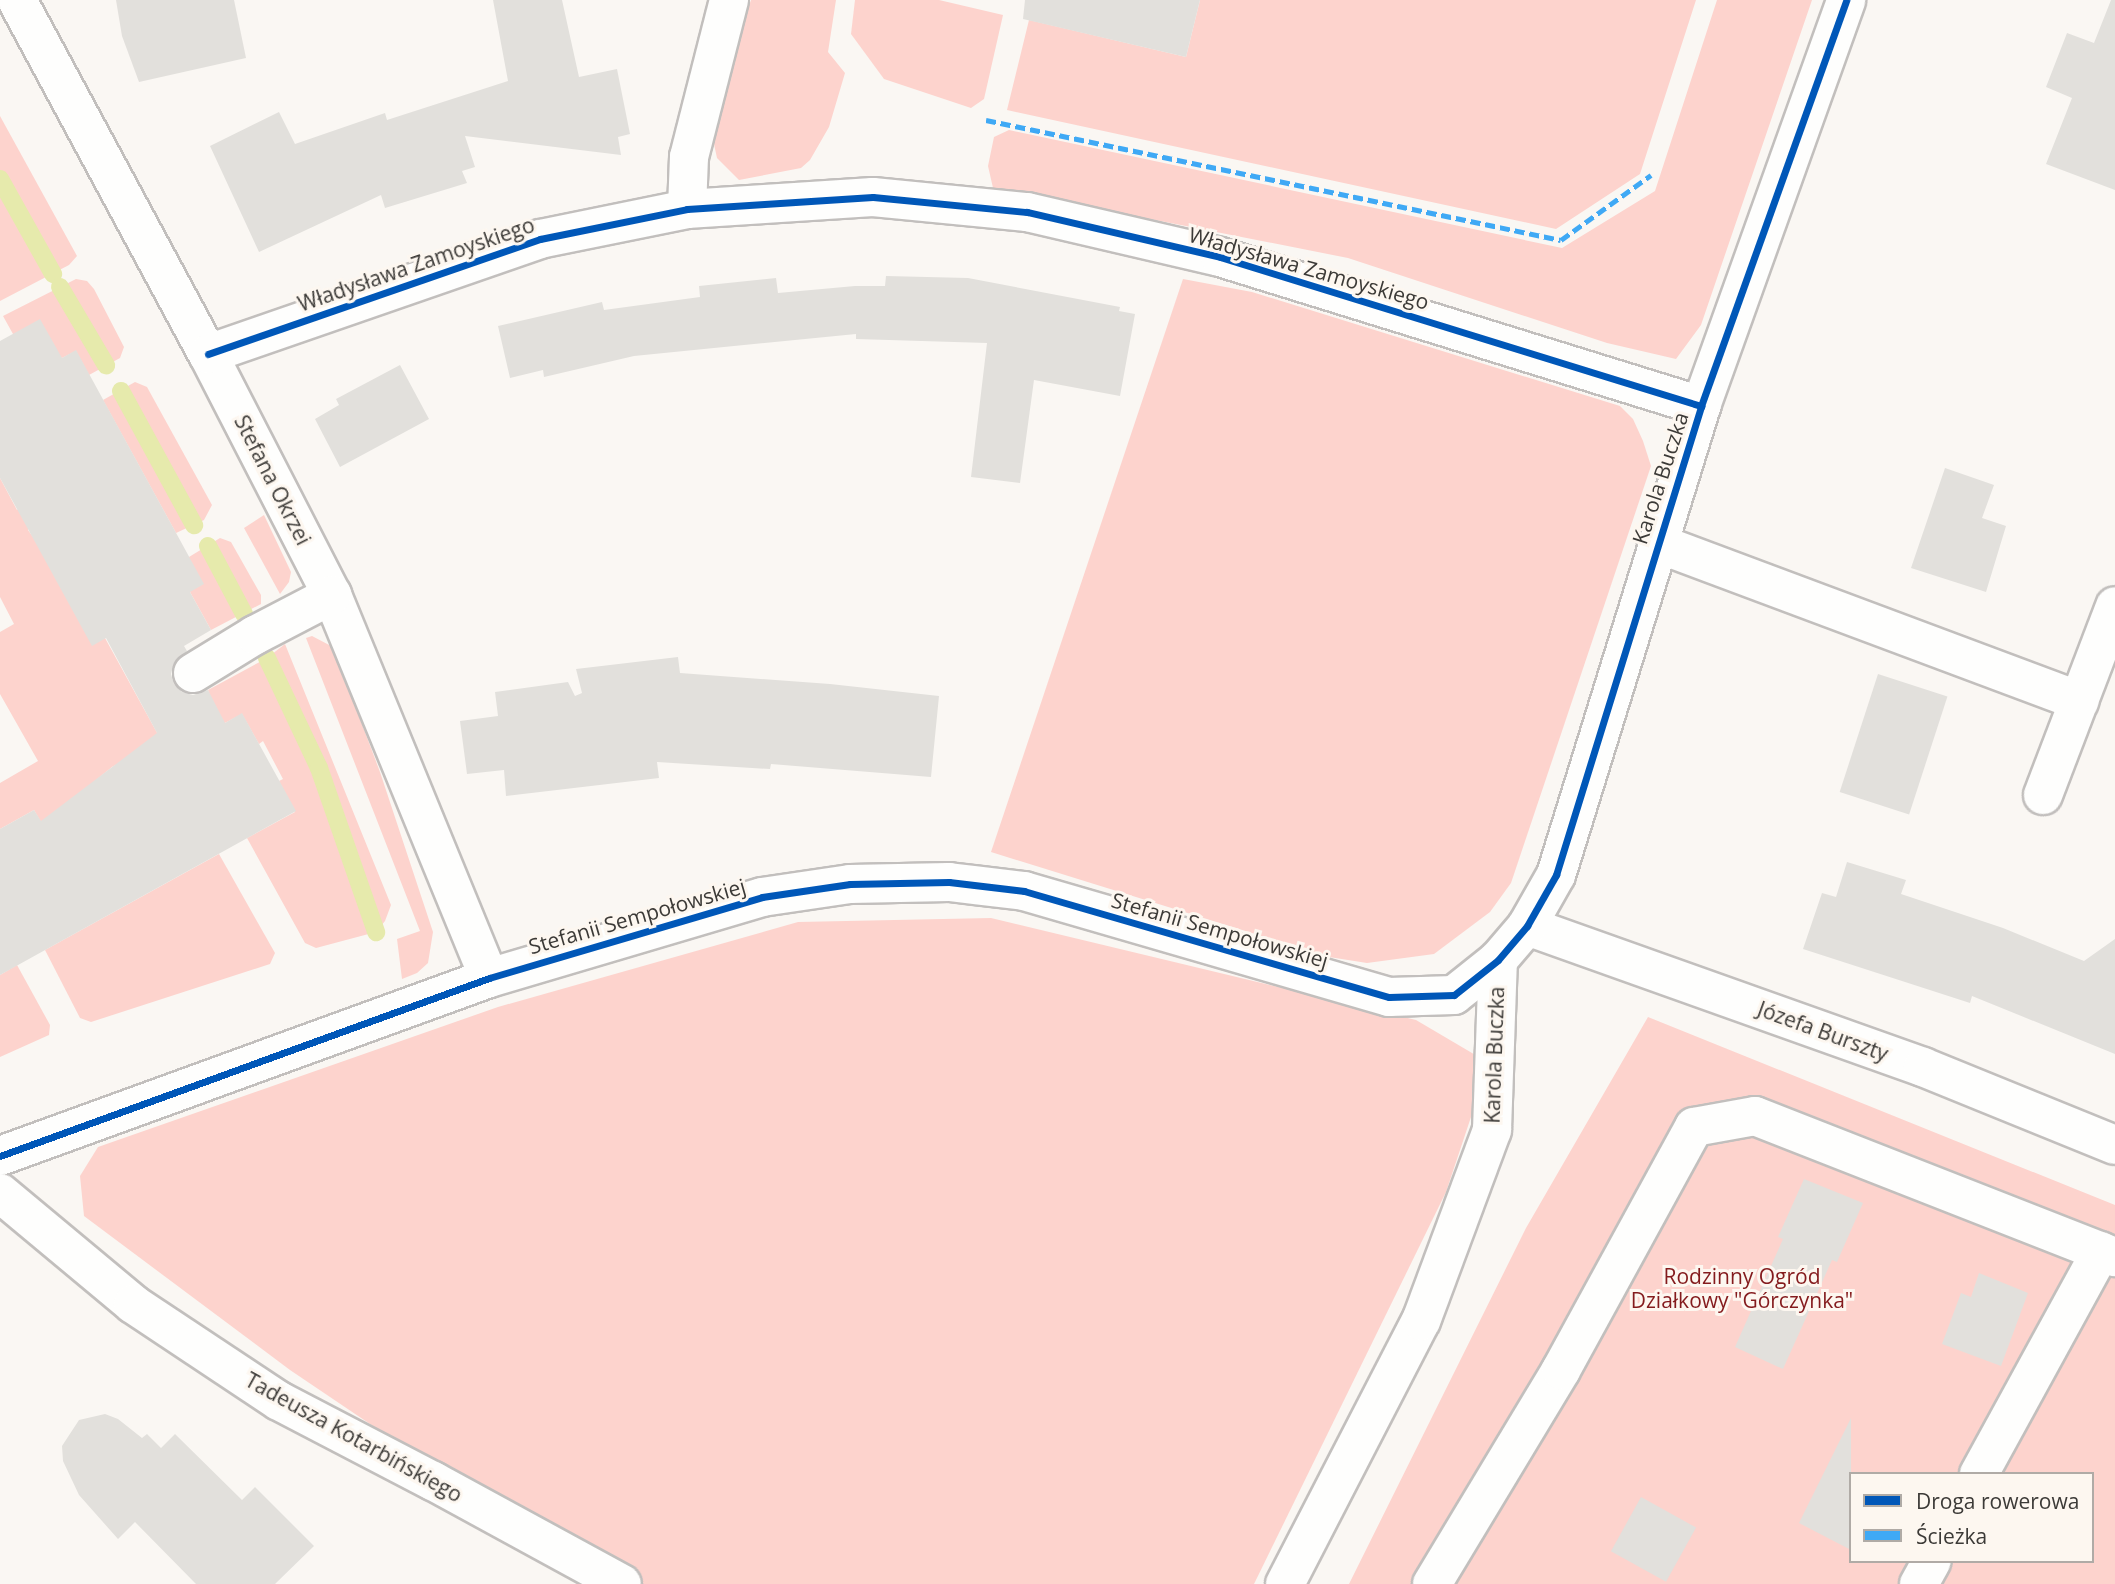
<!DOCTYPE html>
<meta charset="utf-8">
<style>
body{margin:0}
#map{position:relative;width:2115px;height:1584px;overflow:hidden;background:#faf7f3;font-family:"Open Sans",sans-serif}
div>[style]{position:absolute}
.green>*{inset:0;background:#fdd3cd}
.stream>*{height:18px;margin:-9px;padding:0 9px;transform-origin:9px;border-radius:9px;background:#e6eaac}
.building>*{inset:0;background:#e2e0dc;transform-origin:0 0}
.roads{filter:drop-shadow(2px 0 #c2bfbd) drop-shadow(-2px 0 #c2bfbd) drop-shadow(0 2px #c2bfbd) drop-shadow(0 -2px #c2bfbd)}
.minor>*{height:38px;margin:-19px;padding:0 19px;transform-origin:19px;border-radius:19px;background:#fefefd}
.quiet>*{height:5px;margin-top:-2.5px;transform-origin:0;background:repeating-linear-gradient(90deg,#3fa9f5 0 10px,transparent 0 15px)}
.cycleway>*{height:7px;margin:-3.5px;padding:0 3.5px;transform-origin:3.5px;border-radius:3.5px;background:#0057b8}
span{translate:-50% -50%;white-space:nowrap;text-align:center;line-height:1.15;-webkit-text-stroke:6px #fdf7f0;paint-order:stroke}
.street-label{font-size:21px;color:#3c3a37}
.park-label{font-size:21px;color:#841b1d}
.legend{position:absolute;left:1849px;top:1472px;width:245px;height:91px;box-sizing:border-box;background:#fdf7f0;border:2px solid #b0aba6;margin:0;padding:9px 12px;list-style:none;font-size:21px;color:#3c3a37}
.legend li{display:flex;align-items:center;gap:14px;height:35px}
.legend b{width:35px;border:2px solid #b0aba6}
</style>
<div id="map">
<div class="green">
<i style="clip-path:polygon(751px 0,836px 0,828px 52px,845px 73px,829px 127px,810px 160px,801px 168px,739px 180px,717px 158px,709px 121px)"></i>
<i style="clip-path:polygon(855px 0,939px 0,1003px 15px,984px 99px,971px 108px,884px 79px,851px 34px)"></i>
<i style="clip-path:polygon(1200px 0,1696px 0,1640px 174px,1556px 229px,1007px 110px,1029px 20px,1186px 57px)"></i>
<i style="clip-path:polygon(1717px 0,1812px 0,1701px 325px,1676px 359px,1607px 343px,1348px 258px,993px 188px,988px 166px,994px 137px,1009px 130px,1562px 248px,1655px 191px)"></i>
<i style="clip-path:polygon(0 116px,77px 256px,69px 265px,0 301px)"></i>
<i style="clip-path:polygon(76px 279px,87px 281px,94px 289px,124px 347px,120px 358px,89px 375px,76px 351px,62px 358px,13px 334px,3px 316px)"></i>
<i style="clip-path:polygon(1183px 279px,1252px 292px,1620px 406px,1633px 419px,1643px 441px,1651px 466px,1511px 883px,1490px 912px,1434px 954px,1367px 963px,1329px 957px,991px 852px)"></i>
<i style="clip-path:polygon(135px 382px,147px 387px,212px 505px,204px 520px,176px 533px,103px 400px)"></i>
<i style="clip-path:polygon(0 478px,17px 510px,31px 503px,28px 530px,105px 638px,161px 740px,112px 767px,42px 824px,34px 810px,0 829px,0 783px,38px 761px,0 694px,0 632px,14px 624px,0 597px)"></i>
<i style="clip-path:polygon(264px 515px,291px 572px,289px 582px,280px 594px,244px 528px)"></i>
<i style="clip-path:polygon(220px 538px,231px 542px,261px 595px,261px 604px,211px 630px,190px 592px,189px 557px)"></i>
<i style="clip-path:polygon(312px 636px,333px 647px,380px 772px,433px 932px,428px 963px,417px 973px,402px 979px,397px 939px,420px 931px,306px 638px)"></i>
<i style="clip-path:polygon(285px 644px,391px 905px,385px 921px,376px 932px,316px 948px,305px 943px,247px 838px,295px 812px,279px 781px,283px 779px,263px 741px,259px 744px,242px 714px,221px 725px,208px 690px,267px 658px)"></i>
<i style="clip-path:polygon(219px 854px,275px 953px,270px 964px,91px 1022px,80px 1018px,45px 950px)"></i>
<i style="clip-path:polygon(991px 918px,1416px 1020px,1489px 1063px,1446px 1192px,1254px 1584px,607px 1584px,290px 1370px,84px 1216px,80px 1176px,98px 1147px,498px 1007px,798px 922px)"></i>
<i style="clip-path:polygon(17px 965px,50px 1025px,49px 1035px,0 1057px,0 975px)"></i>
<i style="clip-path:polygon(evenodd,1648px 1017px,2115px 1205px,2115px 1584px,1349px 1584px,1526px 1228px,1648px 1017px,1851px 1474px,2092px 1474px,2092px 1561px,1851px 1561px,1851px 1474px)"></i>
</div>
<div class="stream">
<i style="left:0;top:179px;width:109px;rotate:60.8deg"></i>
<i style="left:60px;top:287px;width:91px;rotate:59.5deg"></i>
<i style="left:121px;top:391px;width:153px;rotate:61.4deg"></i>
<i style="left:208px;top:546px;width:77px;rotate:62.1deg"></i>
<i style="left:267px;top:658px;width:122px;rotate:64.7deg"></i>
<i style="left:319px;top:768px;width:174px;rotate:70.8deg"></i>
</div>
<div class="building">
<i style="clip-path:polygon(116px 0,234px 0,246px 58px,139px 82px,122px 36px)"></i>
<i style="clip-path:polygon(493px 0,562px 0,579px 77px,617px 69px,630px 134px,618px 137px,621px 155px,465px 136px,475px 167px,462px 171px,467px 183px,385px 208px,381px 195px,259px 252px,210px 146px,279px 112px,295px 144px,385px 113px,387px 120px,508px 81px)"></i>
<i style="clip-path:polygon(1025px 0,1200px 0,1186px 57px,1023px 19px)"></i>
<i style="clip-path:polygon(2111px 0,2115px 0,2115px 190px,2046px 164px,2072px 98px,2046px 87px,2067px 33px,2094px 43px)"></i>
<i style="clip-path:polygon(886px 276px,968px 278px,1120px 307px,1119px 311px,1135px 314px,1120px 396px,1034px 380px,1020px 483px,971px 477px,987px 343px,856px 339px,856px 334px,634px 356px,544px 377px,543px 370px,510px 378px,498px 326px,602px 302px,604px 310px,700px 297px,699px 286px,776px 278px,778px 293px,855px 286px,885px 286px)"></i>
<i style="clip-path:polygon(40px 319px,62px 358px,76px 350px,204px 584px,190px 592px,211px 630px,184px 646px,187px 651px,174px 663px,171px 674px,174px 684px,182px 692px,193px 695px,208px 690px,225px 723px,242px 713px,296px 811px,0 975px,0 829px,34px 810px,41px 821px,157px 733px,106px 638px,92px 646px,0 478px,0 341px)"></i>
<i style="clip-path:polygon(400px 365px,429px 419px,340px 467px,315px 419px,339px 405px,336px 399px)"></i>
<i style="clip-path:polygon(1945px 468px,1994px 485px,1982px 518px,2006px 526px,1986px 592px,1911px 568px)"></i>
<i style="clip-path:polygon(678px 657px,680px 673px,830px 684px,939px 696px,931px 777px,771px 764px,770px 769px,657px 762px,659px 778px,506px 796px,504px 770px,467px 774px,460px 721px,498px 716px,495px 692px,568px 682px,575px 696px,582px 693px,576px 669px)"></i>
<i style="left:1878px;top:674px;width:73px;height:124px;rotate:18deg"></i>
<i style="clip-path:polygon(1847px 862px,1906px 880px,1901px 894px,2003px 928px,2084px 961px,2115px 939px,2115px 1054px,1972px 996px,1970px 1003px,1803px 949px,1822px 893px,1836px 897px)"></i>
<i style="clip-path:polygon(1804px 1179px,1863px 1203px,1837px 1262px,1832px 1260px,1783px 1369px,1735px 1347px,1783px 1239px,1778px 1237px)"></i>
<i style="clip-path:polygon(1979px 1273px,2028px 1293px,2001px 1366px,1942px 1344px,1961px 1293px,1971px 1297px)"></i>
<i style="clip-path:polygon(105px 1414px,118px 1419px,142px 1438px,147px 1434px,161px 1448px,175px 1434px,242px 1500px,255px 1487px,314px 1546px,275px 1584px,196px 1584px,135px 1522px,118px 1539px,79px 1495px,63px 1461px,62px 1446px,79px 1420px)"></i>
<i style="clip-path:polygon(1851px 1418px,1851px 1550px,1799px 1523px)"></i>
<i style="left:1641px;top:1497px;width:63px;height:62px;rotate:29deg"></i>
</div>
<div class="roads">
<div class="minor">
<i style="left:17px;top:0;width:402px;rotate:61.7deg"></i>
<i style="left:208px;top:354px;width:271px;rotate:62.8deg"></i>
<i style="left:332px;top:595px;width:414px;rotate:67.7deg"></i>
<i style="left:687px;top:209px;width:52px;rotate:-87.8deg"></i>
<i style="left:689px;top:157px;width:162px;rotate:-75.7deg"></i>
<i style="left:208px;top:354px;width:351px;rotate:-19.1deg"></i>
<i style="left:540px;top:239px;width:150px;rotate:-11.5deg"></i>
<i style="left:687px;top:209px;width:186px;rotate:-3.7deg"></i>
<i style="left:873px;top:197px;width:155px;rotate:5.6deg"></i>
<i style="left:1027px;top:212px;width:198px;rotate:13.1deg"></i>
<i style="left:1220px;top:257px;width:504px;rotate:17.21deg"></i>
<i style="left:1657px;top:543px;width:451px;rotate:20.5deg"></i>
<i style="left:193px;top:673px;width:73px;rotate:-31.5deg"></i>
<i style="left:255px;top:635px;width:87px;rotate:-27.5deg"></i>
<i style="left:2043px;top:795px;width:202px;rotate:-69.1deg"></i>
<i style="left:1527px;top:926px;width:420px;rotate:19.6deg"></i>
<i style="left:1923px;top:1067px;width:207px;rotate:22.1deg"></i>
<i style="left:0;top:1156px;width:520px;rotate:-20deg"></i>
<i style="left:489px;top:978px;width:285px;rotate:-16.5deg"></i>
<i style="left:762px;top:897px;width:89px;rotate:-8.4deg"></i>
<i style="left:850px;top:884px;width:99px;rotate:-1.2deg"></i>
<i style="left:949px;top:882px;width:76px;rotate:6.8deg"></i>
<i style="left:1024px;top:891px;width:380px;rotate:16.2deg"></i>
<i style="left:1389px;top:997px;width:65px;rotate:-1.8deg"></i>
<i style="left:1454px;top:995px;width:56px;rotate:-38.5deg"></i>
<i style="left:1498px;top:960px;width:45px;rotate:-49.5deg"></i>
<i style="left:1527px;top:926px;width:59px;rotate:-60.4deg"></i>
<i style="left:1556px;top:875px;width:491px;rotate:-72.8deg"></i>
<i style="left:1701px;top:406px;width:431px;rotate:-70.3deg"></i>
<i style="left:0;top:1193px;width:173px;rotate:39.8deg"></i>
<i style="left:133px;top:1304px;width:175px;rotate:33.6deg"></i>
<i style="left:279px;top:1401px;width:174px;rotate:27.5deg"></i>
<i style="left:433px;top:1481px;width:215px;rotate:28.6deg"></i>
<i style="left:1979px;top:1474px;width:254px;rotate:-61.3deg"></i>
<i style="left:1285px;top:1584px;width:296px;rotate:-62.7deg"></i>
<i style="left:1421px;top:1321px;width:204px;rotate:-69.6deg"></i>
<i style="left:1492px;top:1130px;width:170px;rotate:-88deg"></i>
<i style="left:1432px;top:1584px;width:250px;rotate:-58.9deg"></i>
<i style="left:1561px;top:1370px;width:277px;rotate:-61.3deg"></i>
<i style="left:1694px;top:1127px;width:62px;rotate:-10.2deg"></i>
<i style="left:1755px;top:1116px;width:387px;rotate:21.4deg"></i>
<i style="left:1919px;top:1584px;width:26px;rotate:-61deg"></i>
</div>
</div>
<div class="quiet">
<i style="left:986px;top:120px;width:587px;rotate:11.79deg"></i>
<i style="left:1561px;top:240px;width:111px;rotate:-35.8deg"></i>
</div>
<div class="cycleway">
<i style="left:208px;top:354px;width:351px;rotate:-19.1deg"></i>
<i style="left:540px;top:239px;width:150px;rotate:-11.5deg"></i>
<i style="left:687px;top:209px;width:186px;rotate:-3.7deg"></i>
<i style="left:873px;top:197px;width:155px;rotate:5.6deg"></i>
<i style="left:1027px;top:212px;width:198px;rotate:13.1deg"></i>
<i style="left:1220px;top:257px;width:504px;rotate:17.21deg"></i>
<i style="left:0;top:1156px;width:520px;rotate:-20deg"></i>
<i style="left:489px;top:978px;width:285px;rotate:-16.5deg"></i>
<i style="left:762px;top:897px;width:89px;rotate:-8.4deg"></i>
<i style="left:850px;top:884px;width:99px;rotate:-1.2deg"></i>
<i style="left:949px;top:882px;width:76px;rotate:6.8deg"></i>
<i style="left:1024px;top:891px;width:380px;rotate:16.2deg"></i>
<i style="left:1389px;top:997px;width:65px;rotate:-1.8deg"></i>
<i style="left:1454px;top:995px;width:56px;rotate:-38.5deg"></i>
<i style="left:1498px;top:960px;width:45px;rotate:-49.5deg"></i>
<i style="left:1527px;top:926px;width:59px;rotate:-60.4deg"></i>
<i style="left:1556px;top:875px;width:491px;rotate:-72.8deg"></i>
<i style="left:1701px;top:406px;width:431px;rotate:-70.3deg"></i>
</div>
<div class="street-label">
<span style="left:416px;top:264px;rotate:-19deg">Władysława Zamoyskiego</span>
<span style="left:1309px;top:268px;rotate:16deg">Władysława Zamoyskiego</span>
<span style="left:1660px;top:478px;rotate:-72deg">Karola Buczka</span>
<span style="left:273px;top:480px;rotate:63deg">Stefana Okrzei</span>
<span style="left:637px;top:916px;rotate:-16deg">Stefanii Sempołowskiej</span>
<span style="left:1220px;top:930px;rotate:16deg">Stefanii Sempołowskiej</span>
<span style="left:1823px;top:1031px;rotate:20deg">Józefa Burszty</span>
<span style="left:1494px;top:1055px;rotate:-88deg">Karola Buczka</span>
<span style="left:354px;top:1437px;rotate:29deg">Tadeusza Kotarbińskiego</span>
</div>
<div class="park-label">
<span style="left:1742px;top:1288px">Rodzinny Ogród<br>Działkowy "Górczynka"</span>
</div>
<ul class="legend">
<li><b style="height:9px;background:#0057b8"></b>Droga rowerowa</li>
<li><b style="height:9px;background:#3fa9f5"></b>Ścieżka</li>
</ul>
</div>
